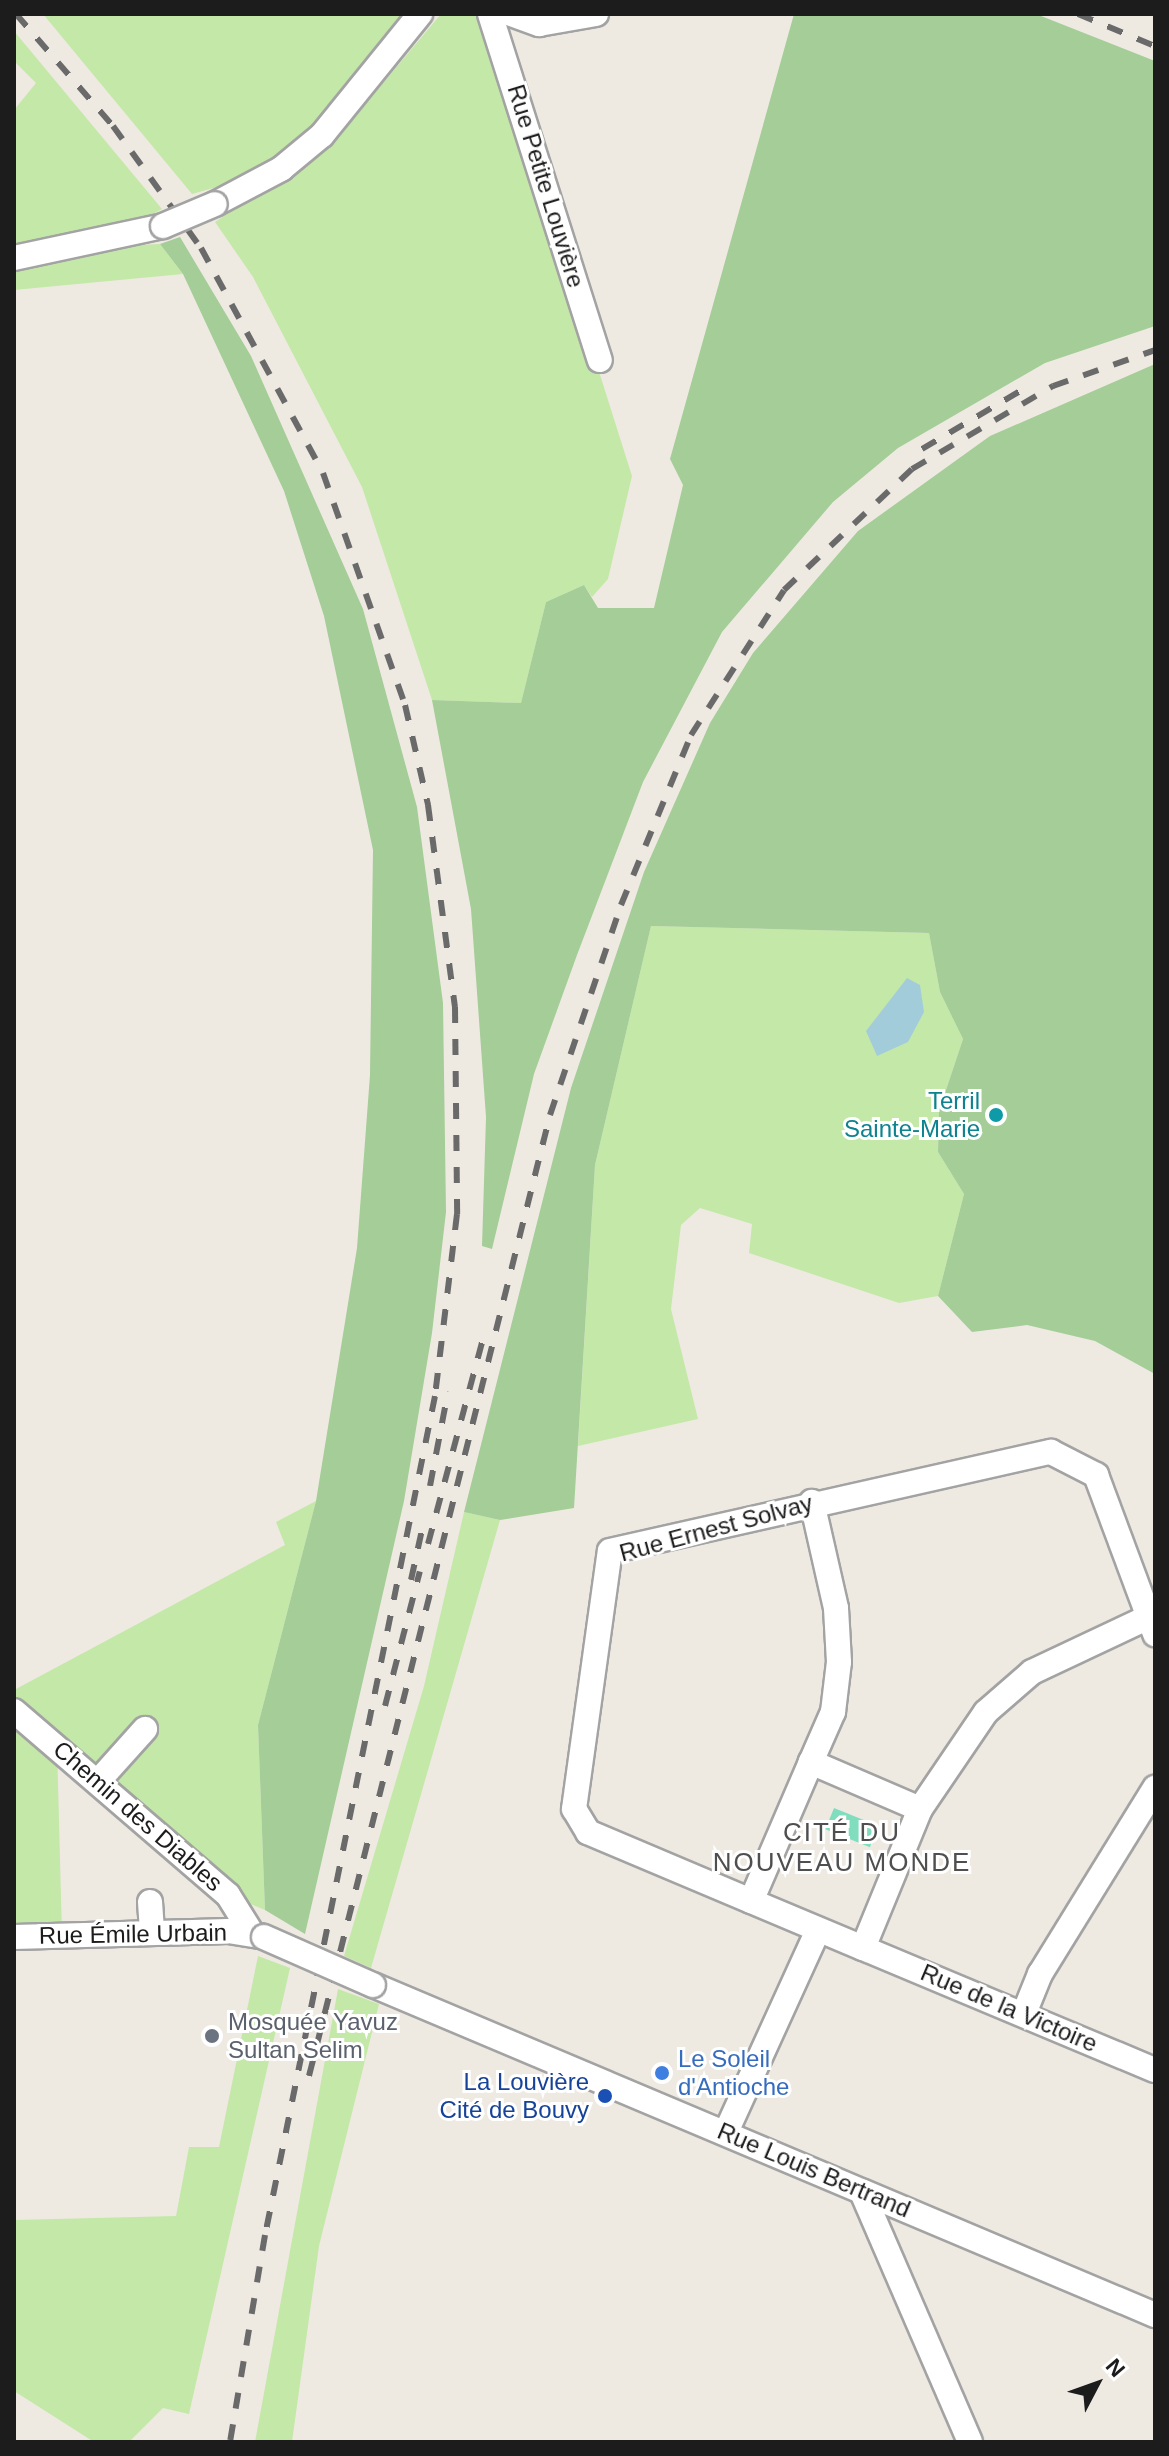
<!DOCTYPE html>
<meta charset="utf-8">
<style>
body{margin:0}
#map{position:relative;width:1169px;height:2456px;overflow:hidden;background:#eeeae2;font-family:Arial,sans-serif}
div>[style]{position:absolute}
.grass>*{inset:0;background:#c4e8a8}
.forest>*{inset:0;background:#a4cd97}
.pitch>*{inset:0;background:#80ddbd;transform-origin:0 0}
.water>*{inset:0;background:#a3ccdb}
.roads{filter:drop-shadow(2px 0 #a3a3a3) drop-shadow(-2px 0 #a3a3a3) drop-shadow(0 2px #a3a3a3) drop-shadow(0 -2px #a3a3a3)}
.minor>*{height:24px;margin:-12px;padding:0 12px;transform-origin:12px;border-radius:12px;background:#fff}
.rail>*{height:6px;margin-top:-3px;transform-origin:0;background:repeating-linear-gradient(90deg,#6a6a6a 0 16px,transparent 0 32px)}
.bridges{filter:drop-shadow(2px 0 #a3a3a3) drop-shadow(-2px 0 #a3a3a3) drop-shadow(0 2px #a3a3a3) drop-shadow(0 -2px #a3a3a3)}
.minor-bridge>*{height:24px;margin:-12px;padding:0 12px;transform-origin:12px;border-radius:12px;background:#fff}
.dots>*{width:22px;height:22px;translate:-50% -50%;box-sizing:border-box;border:4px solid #fff;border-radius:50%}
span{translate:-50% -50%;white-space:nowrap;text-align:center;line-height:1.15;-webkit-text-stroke:6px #fff;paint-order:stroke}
.street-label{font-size:24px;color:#1c1c1c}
.culture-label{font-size:24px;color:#0d838f}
.right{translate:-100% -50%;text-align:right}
.worship-label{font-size:24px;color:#5b616d}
.left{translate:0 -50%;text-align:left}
.shop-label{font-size:24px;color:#366cbe}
.transit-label{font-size:24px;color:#164399}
.neighbourhood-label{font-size:26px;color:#4f4f4f;letter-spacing:2px}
.frame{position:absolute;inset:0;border:16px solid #1c1c1c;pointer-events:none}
.north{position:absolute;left:1057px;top:2344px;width:80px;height:80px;-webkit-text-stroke:6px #fff;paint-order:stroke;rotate:49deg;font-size:22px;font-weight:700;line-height:32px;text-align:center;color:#1c1c1c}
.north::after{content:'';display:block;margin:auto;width:28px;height:36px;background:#1c1c1c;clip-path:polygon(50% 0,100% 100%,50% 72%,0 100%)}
</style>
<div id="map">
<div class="grass">
<i style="clip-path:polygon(43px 14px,420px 14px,281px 169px,192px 194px)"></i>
<i style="clip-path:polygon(441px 14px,486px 14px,632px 476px,608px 579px,592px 597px,584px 585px,546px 602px,521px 703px,432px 700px,362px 487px,253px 277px,215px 222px,331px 145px)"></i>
<i style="clip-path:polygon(14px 31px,162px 209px,92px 247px,160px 244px,183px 274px,14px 290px,14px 110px,36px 83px,14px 61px)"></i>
<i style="clip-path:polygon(651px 926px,929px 933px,940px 992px,963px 1039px,939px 1111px,938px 1152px,964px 1194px,938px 1296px,899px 1303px,749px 1253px,752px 1224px,700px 1208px,681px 1225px,671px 1309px,698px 1419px,578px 1446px,595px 1165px)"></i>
<i style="clip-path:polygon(316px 1501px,258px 1725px,265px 1910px,228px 1895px,57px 1745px,62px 1935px,14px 1937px,14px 1690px,285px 1545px,276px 1522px)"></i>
<i style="clip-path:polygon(464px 1512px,500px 1520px,371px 1968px,344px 1956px,424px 1686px)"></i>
<i style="clip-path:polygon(258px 1956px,290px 1968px,189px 2414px,163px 2408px,129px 2442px,94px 2442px,14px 2391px,14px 2220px,176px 2216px,189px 2147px,219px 2147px)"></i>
<i style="clip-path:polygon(338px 1989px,379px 2004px,319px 2246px,292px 2442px,255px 2442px)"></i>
</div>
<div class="forest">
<i style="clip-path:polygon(794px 14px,1036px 14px,1155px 61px,1155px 326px,1045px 363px,898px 448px,833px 502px,722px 632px,643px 782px,577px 955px,534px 1074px,492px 1249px,482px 1246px,486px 1117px,471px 909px,432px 700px,521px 703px,546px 602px,584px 585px,598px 608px,654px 608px,683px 485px,670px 459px)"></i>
<i style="clip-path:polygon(180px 237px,251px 356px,363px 609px,417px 807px,443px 1003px,446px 1212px,432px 1333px,404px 1501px,305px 1934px,265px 1910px,258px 1725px,316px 1501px,357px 1248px,370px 1075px,373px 850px,324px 616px,284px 491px,183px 274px,160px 244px)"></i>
<i style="clip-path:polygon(1155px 364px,1155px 1374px,1095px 1341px,1027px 1325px,972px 1332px,938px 1296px,964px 1194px,938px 1152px,939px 1111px,963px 1039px,940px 992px,929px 933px,651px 926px,595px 1165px,574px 1508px,500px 1520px,464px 1512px,571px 1088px,644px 872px,710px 723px,753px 653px,858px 531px,990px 436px)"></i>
</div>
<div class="pitch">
<i style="left:834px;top:1808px;width:48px;height:23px;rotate:22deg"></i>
</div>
<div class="water">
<i style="clip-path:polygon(907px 978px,920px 985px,924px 1012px,908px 1042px,877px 1056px,866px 1031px)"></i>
</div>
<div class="roads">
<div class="minor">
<i style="left:490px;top:14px;width:363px;rotate:72.4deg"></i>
<i style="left:511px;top:14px;width:30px;rotate:20deg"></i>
<i style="left:539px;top:24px;width:58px;rotate:-10deg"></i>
<i style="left:215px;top:204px;width:75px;rotate:-27.9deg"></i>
<i style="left:281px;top:169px;width:53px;rotate:-39.7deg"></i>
<i style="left:322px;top:135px;width:156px;rotate:-51deg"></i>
<i style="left:14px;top:258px;width:152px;rotate:-12.1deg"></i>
<i style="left:14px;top:1711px;width:282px;rotate:40.7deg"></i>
<i style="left:228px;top:1895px;width:44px;rotate:58.1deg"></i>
<i style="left:811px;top:1762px;width:55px;rotate:-66.3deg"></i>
<i style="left:833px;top:1712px;width:50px;rotate:-83.2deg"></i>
<i style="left:839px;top:1662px;width:54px;rotate:-93.2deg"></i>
<i style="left:836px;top:1608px;width:109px;rotate:-102.8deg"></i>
<i style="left:101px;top:1778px;width:66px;rotate:-48.1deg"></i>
<i style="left:920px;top:1809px;width:119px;rotate:-156.7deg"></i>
<i style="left:811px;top:1762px;width:151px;rotate:113.3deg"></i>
<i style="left:751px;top:1901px;width:121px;rotate:22.8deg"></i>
<i style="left:863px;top:1948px;width:150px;rotate:-67.7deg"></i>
<i style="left:920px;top:1809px;width:117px;rotate:-55.8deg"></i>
<i style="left:986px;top:1712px;width:61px;rotate:-41deg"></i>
<i style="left:1032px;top:1672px;width:129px;rotate:-25.2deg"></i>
<i style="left:751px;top:1901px;width:177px;rotate:-157.1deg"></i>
<i style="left:588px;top:1832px;width:27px;rotate:-121deg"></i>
<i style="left:574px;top:1809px;width:260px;rotate:-82.1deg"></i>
<i style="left:610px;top:1551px;width:452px;rotate:-12.7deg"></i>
<i style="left:1051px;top:1452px;width:51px;rotate:27.1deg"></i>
<i style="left:1096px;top:1475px;width:170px;rotate:69.6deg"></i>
<i style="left:150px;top:1902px;width:31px;rotate:86deg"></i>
<i style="left:14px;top:1937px;width:214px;rotate:-1.6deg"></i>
<i style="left:228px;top:1931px;width:33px;rotate:9deg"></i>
<i style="left:863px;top:1948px;width:316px;rotate:22.7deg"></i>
<i style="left:373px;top:1985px;width:849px;rotate:22.88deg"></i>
<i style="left:1025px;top:2011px;width:40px;rotate:-68deg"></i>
<i style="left:1040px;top:1974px;width:219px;rotate:-58.3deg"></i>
<i style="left:726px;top:2132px;width:222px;rotate:-65.5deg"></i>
<i style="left:862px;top:2192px;width:272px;rotate:66.6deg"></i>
</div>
</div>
<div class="rail">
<i style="left:16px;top:14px;width:148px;rotate:49.1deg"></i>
<i style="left:113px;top:126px;width:150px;rotate:54.2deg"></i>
<i style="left:201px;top:248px;width:256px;rotate:61.5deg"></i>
<i style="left:323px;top:473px;width:246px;rotate:70.5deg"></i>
<i style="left:405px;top:705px;width:103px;rotate:77deg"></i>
<i style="left:428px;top:805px;width:204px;rotate:82.4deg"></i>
<i style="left:455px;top:1007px;width:207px;rotate:89.4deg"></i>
<i style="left:457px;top:1214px;width:183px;rotate:96.9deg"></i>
<i style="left:435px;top:1396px;width:856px;rotate:101.45deg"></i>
<i style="left:265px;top:2235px;width:210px;rotate:99.6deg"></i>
<i style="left:1078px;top:14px;width:83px;rotate:22.6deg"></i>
<i style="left:922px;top:449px;width:120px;rotate:-30.6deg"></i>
<i style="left:430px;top:1486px;width:96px;rotate:-79.2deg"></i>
<i style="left:428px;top:1544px;width:212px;rotate:-75deg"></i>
<i style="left:411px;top:1580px;width:56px;rotate:-77.7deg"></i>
<i style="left:385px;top:1706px;width:139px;rotate:-75.5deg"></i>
<i style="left:309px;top:2076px;width:991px;rotate:-75.92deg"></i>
<i style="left:550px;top:1115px;width:222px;rotate:-71.3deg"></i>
<i style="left:621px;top:905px;width:184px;rotate:-67.6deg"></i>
<i style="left:691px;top:735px;width:172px;rotate:-57.3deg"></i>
<i style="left:784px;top:590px;width:176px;rotate:-43.4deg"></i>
<i style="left:912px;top:469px;width:164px;rotate:-30.5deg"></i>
<i style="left:1053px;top:386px;width:108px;rotate:-19.4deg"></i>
</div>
<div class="bridges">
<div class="minor-bridge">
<i style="left:163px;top:226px;width:56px;rotate:-22.9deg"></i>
<i style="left:264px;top:1937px;width:119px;rotate:23.8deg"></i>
</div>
</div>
<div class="dots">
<i style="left:996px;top:1115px;background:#0f9aa8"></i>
<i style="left:212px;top:2036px;background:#6b7280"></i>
<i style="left:662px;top:2073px;background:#3f7fe0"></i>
<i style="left:605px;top:2096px;background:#1a4fb4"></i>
</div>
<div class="street-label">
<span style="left:546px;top:186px;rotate:73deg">Rue Petite Louvière</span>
<span style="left:716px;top:1528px;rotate:-15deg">Rue Ernest Solvay</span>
<span style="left:138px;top:1816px;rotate:41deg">Chemin des Diables</span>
<span style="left:133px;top:1934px;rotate:-1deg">Rue Émile Urbain</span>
<span style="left:1009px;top:2008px;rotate:23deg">Rue de la Victoire</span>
<span style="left:814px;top:2170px;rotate:23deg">Rue Louis Bertrand</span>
</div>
<div class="culture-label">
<span class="right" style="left:980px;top:1115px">Terril<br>Sainte-Marie</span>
</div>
<div class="worship-label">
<span class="left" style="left:228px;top:2036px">Mosquée Yavuz<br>Sultan Selim</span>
</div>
<div class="shop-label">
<span class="left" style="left:678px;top:2073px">Le Soleil<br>d'Antioche</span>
</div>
<div class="transit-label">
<span class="right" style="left:589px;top:2096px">La Louvière<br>Cité de Bouvy</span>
</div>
<div class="neighbourhood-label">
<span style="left:842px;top:1848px">CITÉ DU<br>NOUVEAU MONDE</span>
</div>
<div class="frame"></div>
<div class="north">N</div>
</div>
